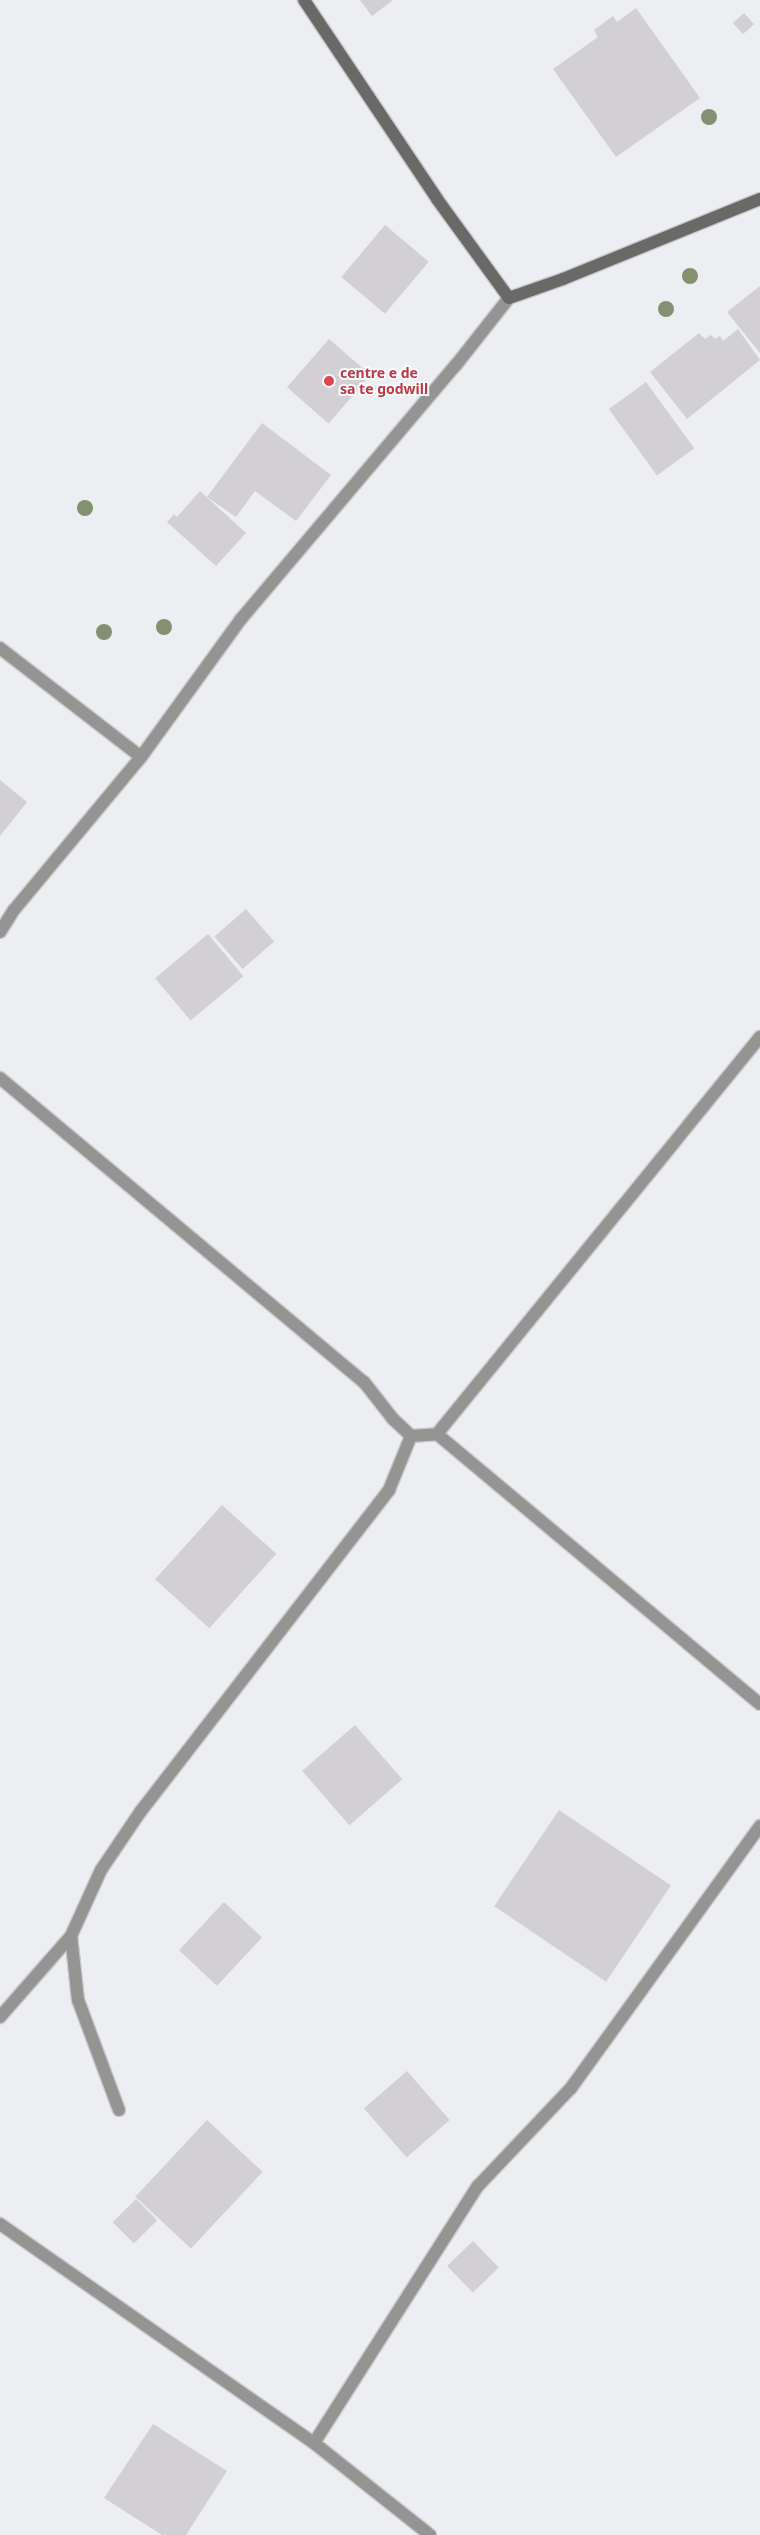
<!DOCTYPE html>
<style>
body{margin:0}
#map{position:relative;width:760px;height:2535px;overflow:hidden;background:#eceef1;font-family:"Noto Sans",sans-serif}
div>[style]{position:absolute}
.building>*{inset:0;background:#d3d0d3;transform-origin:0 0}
.roads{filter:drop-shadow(1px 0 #c7c9cb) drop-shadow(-1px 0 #c7c9cb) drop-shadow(0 1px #c7c9cb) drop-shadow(0 -1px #c7c9cb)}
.street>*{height:12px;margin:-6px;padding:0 6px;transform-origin:6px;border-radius:6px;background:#959493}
.secondary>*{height:12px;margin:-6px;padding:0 6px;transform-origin:6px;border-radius:6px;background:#6b6968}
.trees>*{width:16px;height:16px;margin:-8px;border-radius:50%;background:#839071}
.dots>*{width:14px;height:14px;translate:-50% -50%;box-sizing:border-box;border:2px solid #fafbff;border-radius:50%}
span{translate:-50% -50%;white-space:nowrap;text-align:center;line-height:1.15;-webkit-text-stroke:4px #fafbff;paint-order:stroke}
.health-label{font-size:14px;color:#be3a42;font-weight:700}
.left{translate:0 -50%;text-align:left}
</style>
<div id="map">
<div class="building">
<i style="clip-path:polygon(360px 0,393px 0,372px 16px)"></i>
<i style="clip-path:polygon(636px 8px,700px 98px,616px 157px,553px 69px,598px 37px,594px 30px,613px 16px,617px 22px)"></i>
<i style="left:744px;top:13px;width:15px;height:15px;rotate:48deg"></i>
<i style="left:385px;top:225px;width:57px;height:68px;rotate:40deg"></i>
<i style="clip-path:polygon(760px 286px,760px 353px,727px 312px)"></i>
<i style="clip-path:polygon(738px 329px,760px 360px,687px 419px,650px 372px,699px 333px,705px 339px,711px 335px,715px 339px,720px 336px,723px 341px)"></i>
<i style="left:329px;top:339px;width:55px;height:64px;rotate:41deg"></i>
<i style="left:646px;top:382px;width:82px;height:46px;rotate:54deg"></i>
<i style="clip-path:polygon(262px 423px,331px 475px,296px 521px,255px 491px,236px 517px,207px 497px)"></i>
<i style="clip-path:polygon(200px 491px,246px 533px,216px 566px,167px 522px,174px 514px,177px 517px)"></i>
<i style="clip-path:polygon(0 780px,27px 802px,0 836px)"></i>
<i style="left:246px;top:909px;width:43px;height:42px;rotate:49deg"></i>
<i style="left:208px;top:934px;width:55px;height:69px;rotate:50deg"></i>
<i style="left:222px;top:1505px;width:73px;height:100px;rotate:42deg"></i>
<i style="left:355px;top:1725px;width:72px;height:70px;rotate:49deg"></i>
<i style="left:559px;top:1810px;width:135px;height:116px;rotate:34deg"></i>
<i style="left:224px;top:1902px;width:52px;height:66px;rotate:43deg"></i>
<i style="left:407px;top:2071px;width:65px;height:57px;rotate:49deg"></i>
<i style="left:207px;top:2120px;width:76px;height:105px;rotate:43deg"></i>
<i style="left:136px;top:2199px;width:30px;height:33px;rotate:45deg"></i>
<i style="left:473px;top:2241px;width:37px;height:36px;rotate:46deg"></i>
<i style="clip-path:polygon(153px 2424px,227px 2471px,186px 2535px,162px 2535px,104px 2498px)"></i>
</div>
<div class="roads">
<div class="street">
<i style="left:0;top:648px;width:178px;rotate:37.7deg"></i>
<i style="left:0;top:932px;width:26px;rotate:-58deg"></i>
<i style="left:14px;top:910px;width:199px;rotate:-50.3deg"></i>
<i style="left:141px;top:757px;width:170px;rotate:-54.1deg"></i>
<i style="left:241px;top:619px;width:333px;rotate:-49.8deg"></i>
<i style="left:456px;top:365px;width:85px;rotate:-51.7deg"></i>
<i style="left:0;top:1078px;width:474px;rotate:39.9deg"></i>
<i style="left:364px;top:1382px;width:47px;rotate:51.9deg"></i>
<i style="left:393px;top:1419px;width:25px;rotate:43deg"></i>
<i style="left:411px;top:1436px;width:26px;rotate:-4deg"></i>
<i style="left:437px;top:1434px;width:512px;rotate:-50.87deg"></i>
<i style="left:437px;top:1434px;width:421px;rotate:39.9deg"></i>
<i style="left:0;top:2017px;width:108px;rotate:-48.8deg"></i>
<i style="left:119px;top:2110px;width:117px;rotate:-110.4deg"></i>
<i style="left:78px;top:2000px;width:64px;rotate:-96.2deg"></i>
<i style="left:71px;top:1936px;width:72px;rotate:-65.6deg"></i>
<i style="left:101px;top:1870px;width:71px;rotate:-55.9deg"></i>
<i style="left:141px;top:1811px;width:406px;rotate:-52.3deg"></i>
<i style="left:389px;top:1490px;width:58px;rotate:-67.8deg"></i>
<i style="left:0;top:2224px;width:383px;rotate:34.9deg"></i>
<i style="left:314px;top:2443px;width:148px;rotate:38.4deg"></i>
<i style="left:314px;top:2443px;width:305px;rotate:-57.5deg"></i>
<i style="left:478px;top:2186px;width:135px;rotate:-46.5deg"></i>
<i style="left:571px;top:2088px;width:323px;rotate:-54.2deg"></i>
</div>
<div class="secondary">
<i style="left:304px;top:0;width:239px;rotate:56.2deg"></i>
<i style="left:437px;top:199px;width:122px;rotate:54deg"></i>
<i style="left:509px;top:298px;width:57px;rotate:-19.4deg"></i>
<i style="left:563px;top:279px;width:213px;rotate:-22.1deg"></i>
</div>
</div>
<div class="trees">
<i style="left:709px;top:117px"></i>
<i style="left:690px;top:276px"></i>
<i style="left:666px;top:309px"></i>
<i style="left:85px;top:508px"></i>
<i style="left:164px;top:627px"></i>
<i style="left:104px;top:632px"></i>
</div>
<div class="dots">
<i style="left:329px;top:381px;background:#e0444e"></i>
</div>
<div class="health-label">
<span class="left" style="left:340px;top:381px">centre e de<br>sa te godwill</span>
</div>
</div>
